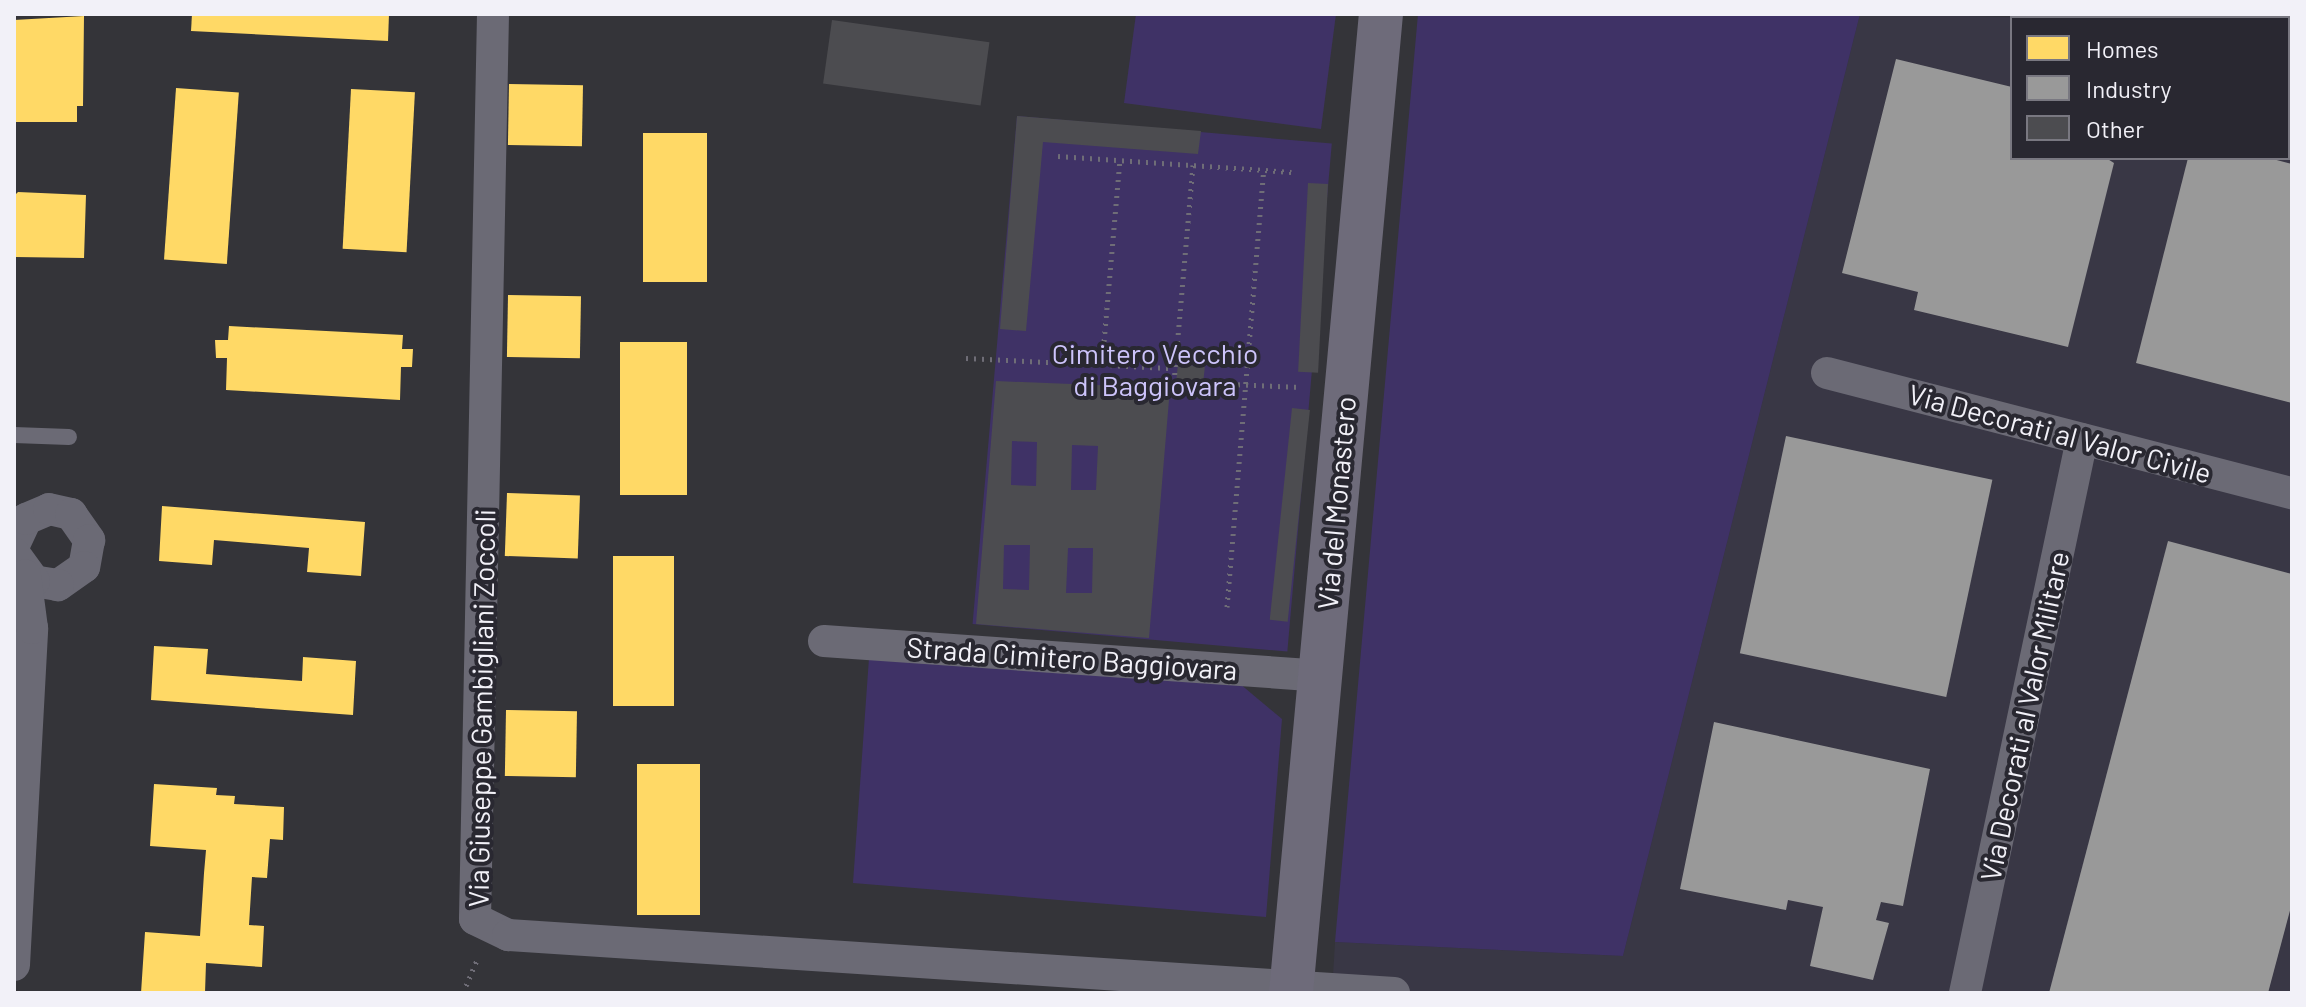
<!DOCTYPE html>
<style>
body{margin:0}
#map{position:relative;width:2306px;height:1007px;overflow:hidden;background:#343439;font-family:Barlow,sans-serif}
div>[style]{position:absolute}
.built>*{inset:0;background:#393745}
.green>*{inset:0;background:#3f3266;transform-origin:0 0}
.homes>*{inset:0;background:#ffd966;transform-origin:0 0}
.industry>*{inset:0;background:#999;transform-origin:0 0}
.building>*{inset:0;background:#4c4c50;transform-origin:0 0}
.path>*{height:5px;margin-top:-2.5px;transform-origin:0;background:repeating-linear-gradient(90deg,#6f6d77 0 2px,transparent 0 8px)}
.service>*{height:16px;margin:-8px;padding:0 8px;transform-origin:8px;border-radius:8px;background:#6b6a75}
.minor>*{height:32px;margin:-16px;padding:0 16px;transform-origin:16px;border-radius:16px;background:#6b6a75}
.secondary>*{height:44px;margin:-22px;padding:0 22px;transform-origin:22px;border-radius:22px;background:#6e6b7a}
span{translate:-50% -50%;white-space:nowrap;text-align:center;line-height:1.15;-webkit-text-stroke:8px #292831;paint-order:stroke}
.park-label{font-size:28px;color:#cdc4fb}
.street-label{font-size:28px;color:#f2f1f8}
.frame{position:absolute;inset:0;border:16px solid #f2f1f8;pointer-events:none}
.legend{position:absolute;left:2010px;top:16px;width:280px;height:144px;box-sizing:border-box;background:#292831;border:2px solid #797881;margin:0;padding:10px 14px;list-style:none;font-size:24px;color:#f2f1f8}
.legend li{display:flex;align-items:center;gap:16px;height:40px}
.legend b{width:40px;border:2px solid #797881}
</style>
<div id="map">
<div class="built">
<i style="clip-path:polygon(1860px 14px,2076px 18px,2012px 18px,2012px 158px,2288px 158px,2288px 79px,2292px 80px,2292px 993px,1332px 993px,1335px 942px,1623px 956px)"></i>
</div>
<div class="green">
<i style="clip-path:polygon(1136px 14px,1336px 14px,1321px 129px,1124px 103px)"></i>
<i style="clip-path:polygon(1418px 14px,1860px 14px,1623px 956px,1335px 942px)"></i>
<i style="left:1017px;top:116px;width:316px;height:510px;rotate:5deg"></i>
<i style="clip-path:polygon(869px 658px,1239px 683px,1282px 719px,1266px 917px,853px 883px)"></i>
</div>
<div class="homes">
<i style="clip-path:polygon(192px 14px,389px 14px,388px 41px,191px 31px)"></i>
<i style="clip-path:polygon(84px 16px,83px 106px,77px 106px,77px 122px,14px 122px,14px 20px)"></i>
<i style="left:509px;top:84px;width:74px;height:61px;rotate:1deg"></i>
<i style="left:176px;top:88px;width:63px;height:172px;rotate:4deg"></i>
<i style="left:351px;top:89px;width:64px;height:160px;rotate:3deg"></i>
<i style="left:643px;top:133px;width:64px;height:149px"></i>
<i style="clip-path:polygon(18px 192px,86px 195px,84px 258px,15px 257px,14px 196px)"></i>
<i style="left:508px;top:295px;width:73px;height:62px;rotate:1deg"></i>
<i style="clip-path:polygon(229px 326px,403px 335px,402px 349px,413px 349px,412px 367px,401px 367px,400px 400px,226px 390px,227px 358px,216px 358px,215px 340px,228px 340px)"></i>
<i style="left:620px;top:342px;width:67px;height:153px"></i>
<i style="left:507px;top:493px;width:73px;height:63px;rotate:2deg"></i>
<i style="clip-path:polygon(162px 506px,365px 522px,361px 576px,307px 572px,309px 548px,214px 540px,212px 565px,159px 561px)"></i>
<i style="left:613px;top:556px;width:61px;height:150px"></i>
<i style="clip-path:polygon(154px 646px,208px 649px,206px 674px,302px 681px,303px 657px,356px 661px,353px 715px,151px 700px)"></i>
<i style="left:506px;top:710px;width:71px;height:66px;rotate:1deg"></i>
<i style="left:637px;top:764px;width:63px;height:151px"></i>
<i style="clip-path:polygon(154px 784px,217px 788px,216px 795px,235px 796px,234px 804px,284px 807px,283px 840px,270px 839px,267px 878px,252px 877px,249px 925px,264px 926px,262px 967px,206px 963px,205px 993px,141px 993px,145px 932px,200px 936px,204px 873px,206px 850px,150px 846px)"></i>
</div>
<div class="industry">
<i style="clip-path:polygon(1896px 59px,2012px 87px,2012px 158px,2106px 158px,2114px 163px,2068px 347px,1914px 310px,1918px 292px,1842px 273px)"></i>
<i style="clip-path:polygon(2188px 158px,2269px 158px,2292px 164px,2292px 403px,2136px 363px)"></i>
<i style="left:1786px;top:436px;width:211px;height:222px;rotate:12deg"></i>
<i style="clip-path:polygon(2168px 541px,2292px 574px,2292px 903px,2268px 993px,2049px 993px)"></i>
<i style="clip-path:polygon(1714px 722px,1930px 769px,1903px 906px,1881px 902px,1876px 920px,1889px 923px,1873px 980px,1810px 966px,1823px 907px,1788px 900px,1786px 910px,1680px 889px)"></i>
</div>
<div class="building">
<i style="left:832px;top:20px;width:159px;height:64px;rotate:8deg"></i>
<i style="clip-path:polygon(1017px 116px,1201px 131px,1198px 154px,1043px 142px,1026px 331px,1000px 329px)"></i>
<i style="left:1308px;top:183px;width:20px;height:189px;rotate:3deg"></i>
<i style="left:1178px;top:364px;width:27px;height:26px;rotate:6deg"></i>
<i style="clip-path:polygon(evenodd,996px 381px,1170px 388px,1149px 638px,976px 624px,996px 381px,1012px 441px,1037px 442px,1036px 486px,1011px 485px,1012px 441px,996px 381px,1072px 445px,1098px 446px,1096px 490px,1071px 490px,1072px 445px,996px 381px,1004px 545px,1030px 545px,1029px 590px,1003px 589px,1004px 545px,996px 381px,1068px 548px,1093px 548px,1092px 593px,1066px 593px,1068px 548px)"></i>
<i style="left:1292px;top:408px;width:18px;height:213px;rotate:6deg"></i>
</div>
<div class="path">
<i style="left:1058px;top:156px;width:234px;rotate:3.9deg"></i>
<i style="left:1193px;top:165px;width:231px;rotate:95deg"></i>
<i style="left:1173px;top:395px;width:42px"></i>
<i style="left:1215px;top:395px;width:19px;rotate:-36deg"></i>
<i style="left:1230px;top:384px;width:71px;rotate:2.4deg"></i>
<i style="left:966px;top:358px;width:208px;rotate:2.8deg"></i>
<i style="left:1102px;top:365px;width:206px;rotate:-85deg"></i>
<i style="left:1227px;top:607px;width:439px;rotate:-85.2deg"></i>
<i style="left:463px;top:993px;width:39px;rotate:-67deg"></i>
</div>
<div class="service">
<i style="left:14px;top:435px;width:55px;rotate:2.1deg"></i>
</div>
<div class="minor">
<i style="left:493px;top:14px;width:905px;rotate:91.14deg"></i>
<i style="left:475px;top:919px;width:37px;rotate:26deg"></i>
<i style="left:508px;top:935px;width:888px;rotate:3.75deg"></i>
<i style="left:2207px;top:14px;width:15px;rotate:16deg"></i>
<i style="left:2288px;top:37px;width:4px;rotate:14deg"></i>
<i style="left:1827px;top:373px;width:480px;rotate:14.5deg"></i>
<i style="left:14px;top:545px;width:29px;rotate:-65deg"></i>
<i style="left:26px;top:519px;width:25px;rotate:-23deg"></i>
<i style="left:49px;top:509px;width:23px;rotate:13deg"></i>
<i style="left:71px;top:514px;width:32px;rotate:55deg"></i>
<i style="left:89px;top:540px;width:27px;rotate:100deg"></i>
<i style="left:84px;top:567px;width:32px;rotate:145deg"></i>
<i style="left:58px;top:585px;width:24px;rotate:-171deg"></i>
<i style="left:34px;top:581px;width:34px;rotate:-126deg"></i>
<i style="left:824px;top:641px;width:497px;rotate:4deg"></i>
<i style="left:14px;top:965px;width:337px;rotate:-86.9deg"></i>
<i style="left:32px;top:628px;width:53px;rotate:-97.5deg"></i>
<i style="left:1965px;top:993px;width:566px;rotate:-78.07deg"></i>
</div>
<div class="secondary">
<i style="left:1291px;top:993px;width:983px;rotate:-84.75deg"></i>
</div>
<div class="park-label">
<span style="left:1155px;top:369px">Cimitero Vecchio<br>di Baggiovara</span>
</div>
<div class="street-label">
<span style="left:2060px;top:433px;rotate:15deg">Via Decorati al Valor Civile</span>
<span style="left:1336px;top:503px;rotate:-85deg">Via del Monastero</span>
<span style="left:1072px;top:658px;rotate:4deg">Strada Cimitero Baggiovara</span>
<span style="left:481px;top:708px;rotate:-89deg">Via Giuseppe Gambigliani Zoccoli</span>
<span style="left:2024px;top:716px;rotate:-78deg">Via Decorati al Valor Militare</span>
</div>
<div class="frame"></div>
<ul class="legend">
<li><b style="height:22px;background:#ffd966"></b>Homes</li>
<li><b style="height:22px;background:#999"></b>Industry</li>
<li><b style="height:22px;background:#4c4c50"></b>Other</li>
</ul>
</div>
